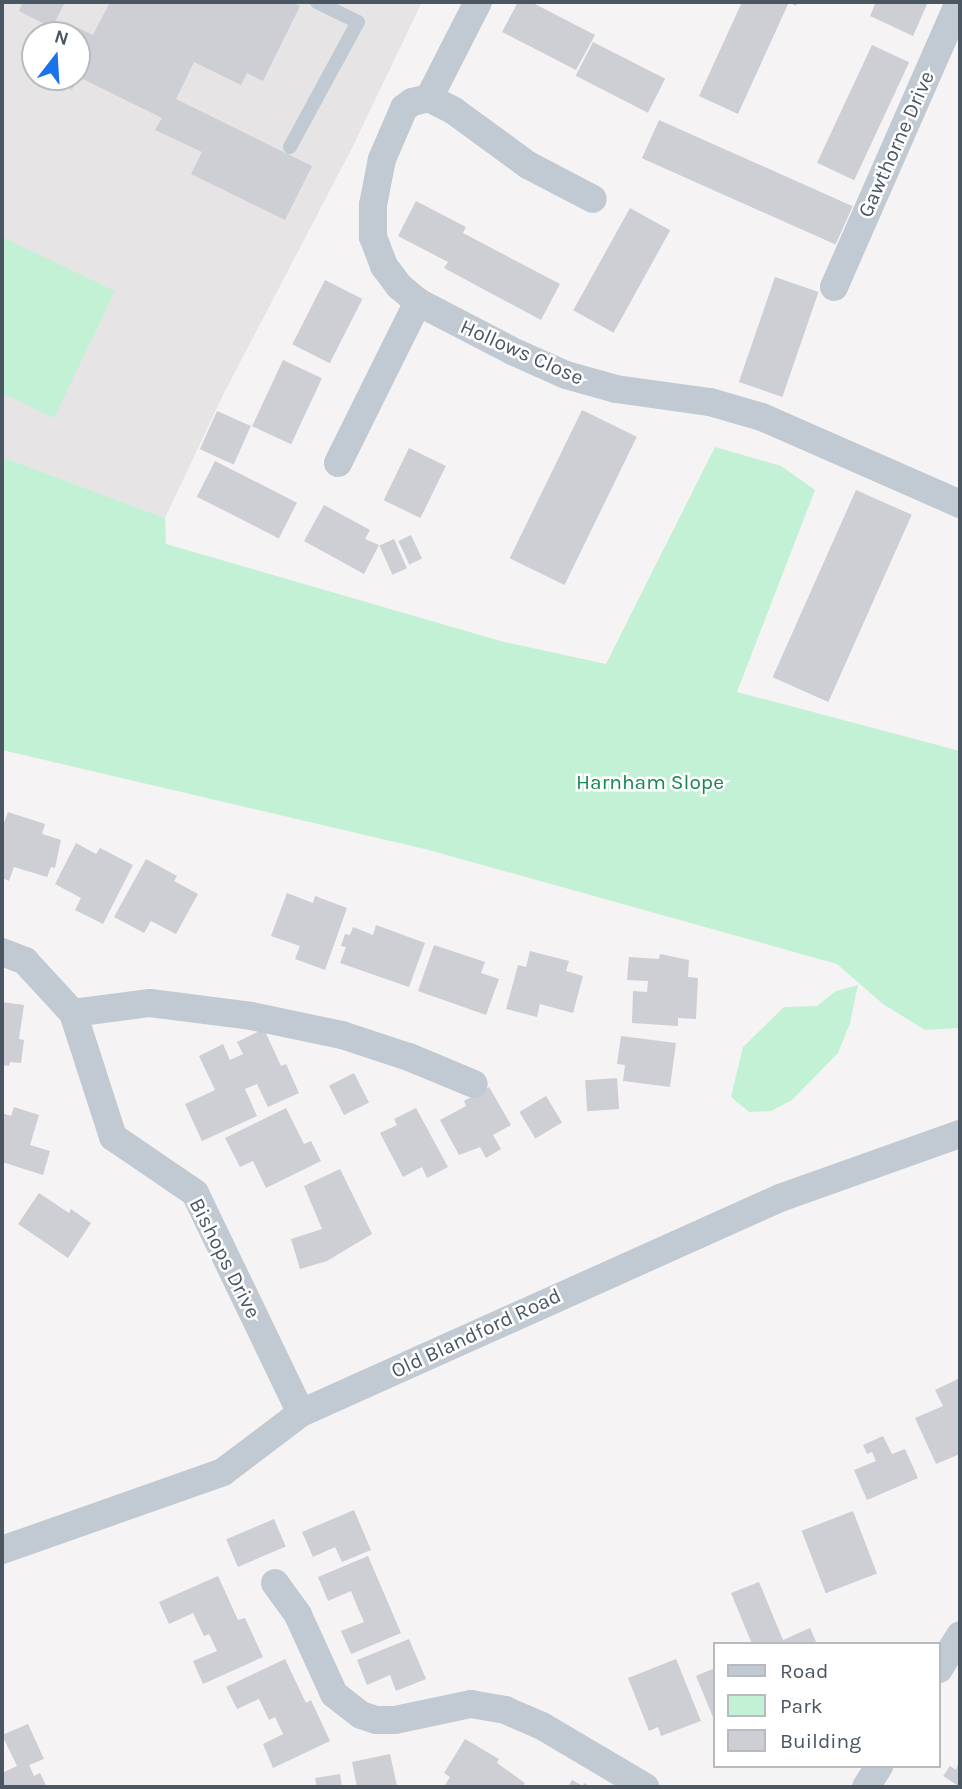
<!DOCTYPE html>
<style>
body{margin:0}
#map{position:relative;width:962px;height:1789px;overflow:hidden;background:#f5f3f3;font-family:Karla,sans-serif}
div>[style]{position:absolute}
.education>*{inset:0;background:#e6e4e5}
.green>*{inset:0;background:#c3f1d5}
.building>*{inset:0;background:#cdcfd5;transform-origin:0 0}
.service>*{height:14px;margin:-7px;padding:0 7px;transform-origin:7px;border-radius:7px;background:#c1cad2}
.minor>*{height:28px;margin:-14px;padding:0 14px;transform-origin:14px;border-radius:14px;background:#c1cad2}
span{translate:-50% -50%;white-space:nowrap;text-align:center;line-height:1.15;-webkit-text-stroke:5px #fff;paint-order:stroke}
.street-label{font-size:21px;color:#4a5661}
.park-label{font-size:21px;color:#17864f}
.frame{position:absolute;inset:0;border:4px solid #4a5661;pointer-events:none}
.legend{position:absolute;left:713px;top:1642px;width:228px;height:126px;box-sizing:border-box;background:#fff;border:2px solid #b7bbc0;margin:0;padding:9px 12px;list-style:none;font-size:21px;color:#4a5661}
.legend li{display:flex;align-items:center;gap:14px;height:35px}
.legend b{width:35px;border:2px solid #b7bbc0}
.north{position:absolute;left:21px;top:21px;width:70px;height:70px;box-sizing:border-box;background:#fff;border:2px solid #b7bbc0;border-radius:50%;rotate:17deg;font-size:19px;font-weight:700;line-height:28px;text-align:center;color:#4a5661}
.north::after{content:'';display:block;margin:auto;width:24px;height:32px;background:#1a73e8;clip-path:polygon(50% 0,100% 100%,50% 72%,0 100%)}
</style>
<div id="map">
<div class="education">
<i style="clip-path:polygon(evenodd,2px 2px,422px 2px,352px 148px,223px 395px,165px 518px,2px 457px,2px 2px,35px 35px,77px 35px,77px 77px,35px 77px,35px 35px)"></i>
</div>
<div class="green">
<i style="clip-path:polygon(2px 237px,115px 291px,54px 418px,2px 393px)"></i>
<i style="clip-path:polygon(715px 447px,781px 466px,815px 490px,737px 692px,960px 751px,960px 1028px,925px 1030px,883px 1004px,837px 964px,429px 850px,2px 750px,2px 457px,165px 518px,166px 544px,504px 642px,606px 664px)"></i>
<i style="clip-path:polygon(858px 985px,850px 1023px,838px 1053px,792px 1100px,771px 1111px,749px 1112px,731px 1097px,743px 1047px,784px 1007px,817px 1006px,836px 991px)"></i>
</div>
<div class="building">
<i style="clip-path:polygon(23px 2px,65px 2px,52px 28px,19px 11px)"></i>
<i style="clip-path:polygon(110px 2px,291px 2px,300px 6px,263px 81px,247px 73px,241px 85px,194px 62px,176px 99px,312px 166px,285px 220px,191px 174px,202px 152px,155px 130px,162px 118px,77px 76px,77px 35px,72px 35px,76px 27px,93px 35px)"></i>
<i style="clip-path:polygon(518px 2px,531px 2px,595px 35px,576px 70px,502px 32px)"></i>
<i style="clip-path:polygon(742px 2px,798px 2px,796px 6px,789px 2px,738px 114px,699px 96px)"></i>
<i style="clip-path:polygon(876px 2px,928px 2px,913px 36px,870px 16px)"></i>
<i style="left:593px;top:42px;width:81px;height:38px;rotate:27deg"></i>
<i style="left:872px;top:45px;width:41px;height:130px;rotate:25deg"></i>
<i style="clip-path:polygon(51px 77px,78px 77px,72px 90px)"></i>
<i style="left:659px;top:120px;width:212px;height:42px;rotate:24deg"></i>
<i style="clip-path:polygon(416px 201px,466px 227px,463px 233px,560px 284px,541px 320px,444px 268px,448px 262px,398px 236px)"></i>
<i style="left:630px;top:208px;width:46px;height:117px;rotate:29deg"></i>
<i style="left:775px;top:277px;width:46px;height:111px;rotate:19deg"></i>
<i style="left:325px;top:280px;width:42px;height:72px;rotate:27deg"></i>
<i style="left:283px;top:360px;width:43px;height:73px;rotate:25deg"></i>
<i style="left:582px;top:410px;width:61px;height:165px;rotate:26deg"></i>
<i style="left:217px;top:411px;width:37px;height:42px;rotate:24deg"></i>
<i style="left:409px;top:448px;width:41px;height:58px;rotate:26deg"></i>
<i style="left:215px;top:461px;width:92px;height:40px;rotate:27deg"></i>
<i style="left:856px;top:490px;width:61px;height:205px;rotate:24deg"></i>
<i style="clip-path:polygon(324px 505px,370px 530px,365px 539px,379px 545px,364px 574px,304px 541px)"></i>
<i style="left:411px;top:535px;width:26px;height:14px;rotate:65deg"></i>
<i style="left:394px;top:539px;width:32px;height:16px;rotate:66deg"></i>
<i style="clip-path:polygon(8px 812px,45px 824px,42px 834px,61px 840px,55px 868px,51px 867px,47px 877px,14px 867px,9px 881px,2px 878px,2px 828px)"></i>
<i style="clip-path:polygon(76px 843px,96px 854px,100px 848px,133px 865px,103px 924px,75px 910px,81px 898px,55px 884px)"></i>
<i style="clip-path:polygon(146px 859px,177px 876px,174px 881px,198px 894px,176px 934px,151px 921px,144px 933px,114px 917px)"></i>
<i style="clip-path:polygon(287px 893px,313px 903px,315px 896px,347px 908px,325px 970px,295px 959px,300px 946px,271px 936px)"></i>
<i style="clip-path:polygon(376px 925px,425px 943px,409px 987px,340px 963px,346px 947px,341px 946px,345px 934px,350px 935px,353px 927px,373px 935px)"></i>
<i style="clip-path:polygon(434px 945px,485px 962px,481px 973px,499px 979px,486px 1015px,418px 991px)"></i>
<i style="clip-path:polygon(530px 951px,569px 961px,566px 971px,583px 976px,573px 1013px,540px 1004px,537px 1017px,506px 1009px,518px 965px,526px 967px)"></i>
<i style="clip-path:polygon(660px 954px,689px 960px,688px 977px,698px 978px,696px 1019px,678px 1018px,678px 1026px,632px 1023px,633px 991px,647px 992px,648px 981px,627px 980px,629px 957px,659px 959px)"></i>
<i style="clip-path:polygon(2px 1002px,24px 1005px,19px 1039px,24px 1040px,21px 1063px,10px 1062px,9px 1066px,2px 1065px)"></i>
<i style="clip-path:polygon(264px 1029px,281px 1066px,286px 1064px,299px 1093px,268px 1107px,257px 1084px,245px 1089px,257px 1116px,202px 1141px,185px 1104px,215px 1090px,199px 1056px,223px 1044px,230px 1060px,243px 1054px,237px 1042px)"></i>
<i style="clip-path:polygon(621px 1036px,676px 1043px,670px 1087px,623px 1081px,625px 1065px,617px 1064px)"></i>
<i style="left:354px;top:1073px;width:33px;height:28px;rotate:63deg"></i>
<i style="left:617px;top:1078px;width:31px;height:32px;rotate:86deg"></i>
<i style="clip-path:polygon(489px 1087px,511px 1125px,493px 1135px,501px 1149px,486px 1158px,480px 1147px,459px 1155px,440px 1120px,466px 1106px,464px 1101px)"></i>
<i style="left:546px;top:1096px;width:31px;height:31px;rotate:59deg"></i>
<i style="clip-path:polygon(14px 1107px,39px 1115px,30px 1145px,50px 1151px,43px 1175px,2px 1162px,2px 1113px,11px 1116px)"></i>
<i style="clip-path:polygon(286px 1108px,304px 1144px,311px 1141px,321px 1161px,266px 1188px,253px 1161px,240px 1167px,225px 1138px)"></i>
<i style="clip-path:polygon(416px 1108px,448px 1167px,427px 1178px,422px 1167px,403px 1177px,380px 1133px,397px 1125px,394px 1119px)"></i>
<i style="clip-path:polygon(340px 1169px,372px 1234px,327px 1261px,300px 1269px,291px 1239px,322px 1229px,304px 1186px)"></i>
<i style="clip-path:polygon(39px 1193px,69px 1213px,71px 1209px,91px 1223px,68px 1258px,18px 1224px)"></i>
<i style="clip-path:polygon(960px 1378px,960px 1454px,936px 1464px,915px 1418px,943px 1406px,935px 1390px)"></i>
<i style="clip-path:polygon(883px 1436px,892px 1454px,905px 1449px,918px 1478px,867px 1500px,854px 1470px,876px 1461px,872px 1452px,867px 1454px,863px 1445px)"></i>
<i style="clip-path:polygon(354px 1510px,371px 1550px,342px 1562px,335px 1547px,313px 1557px,302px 1532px)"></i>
<i style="left:853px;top:1511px;width:67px;height:55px;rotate:69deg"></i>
<i style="left:274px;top:1519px;width:30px;height:52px;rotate:67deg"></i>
<i style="clip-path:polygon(368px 1556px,401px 1633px,351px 1654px,341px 1631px,364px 1622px,357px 1606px,351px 1591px,328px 1601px,318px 1577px)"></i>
<i style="clip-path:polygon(218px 1576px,238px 1620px,245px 1618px,263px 1657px,203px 1684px,193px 1661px,217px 1651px,209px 1634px,204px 1636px,193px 1613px,169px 1624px,159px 1602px)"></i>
<i style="clip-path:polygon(759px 1582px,783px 1640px,810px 1628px,817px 1644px,752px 1644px,731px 1593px)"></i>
<i style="clip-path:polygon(409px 1639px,426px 1679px,396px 1691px,390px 1675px,367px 1685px,357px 1660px)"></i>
<i style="clip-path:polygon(285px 1659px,306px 1703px,311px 1700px,330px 1741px,273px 1768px,263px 1744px,283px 1734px,275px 1717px,269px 1720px,259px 1699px,237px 1709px,226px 1687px)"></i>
<i style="clip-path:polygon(676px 1659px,701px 1721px,661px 1736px,658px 1727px,649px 1731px,628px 1678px)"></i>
<i style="clip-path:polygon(715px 1668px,715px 1722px,696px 1676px)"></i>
<i style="clip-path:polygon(28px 1724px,44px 1759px,29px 1765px,34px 1776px,40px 1773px,47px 1787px,2px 1787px,2px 1773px,17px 1766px,2px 1735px)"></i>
<i style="clip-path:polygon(465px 1739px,499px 1759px,497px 1763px,525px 1783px,522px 1787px,444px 1787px,450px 1777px,444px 1773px)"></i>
<i style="clip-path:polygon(390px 1754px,397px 1786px,357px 1787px,352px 1762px)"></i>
<i style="clip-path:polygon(960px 1758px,960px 1787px,943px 1776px,950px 1766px,956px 1770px)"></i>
<i style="clip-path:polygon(340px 1774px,342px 1787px,317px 1787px,315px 1778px)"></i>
<i style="clip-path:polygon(572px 1780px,583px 1786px,584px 1783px,591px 1787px,568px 1787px)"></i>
</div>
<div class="service">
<i style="left:290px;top:147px;width:142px;rotate:-61.5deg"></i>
<i style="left:358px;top:22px;width:46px;rotate:-154deg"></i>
</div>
<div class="minor">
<i style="left:478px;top:2px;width:108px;rotate:117deg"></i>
<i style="left:429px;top:98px;width:17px;rotate:167deg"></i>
<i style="left:412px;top:102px;width:10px;rotate:143deg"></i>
<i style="left:404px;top:108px;width:56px;rotate:113.3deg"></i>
<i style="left:382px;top:159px;width:47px;rotate:101.1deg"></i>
<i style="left:373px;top:205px;width:32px;rotate:90deg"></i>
<i style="left:373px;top:237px;width:31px;rotate:69deg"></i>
<i style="left:384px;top:266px;width:25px;rotate:53deg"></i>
<i style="left:399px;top:286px;width:25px;rotate:40deg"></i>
<i style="left:418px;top:302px;width:106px;rotate:27.5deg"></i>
<i style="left:512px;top:351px;width:59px;rotate:24deg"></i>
<i style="left:566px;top:375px;width:52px;rotate:15.6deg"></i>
<i style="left:616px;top:389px;width:95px;rotate:7.9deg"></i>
<i style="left:710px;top:402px;width:54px;rotate:16.1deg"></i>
<i style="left:762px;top:417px;width:216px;rotate:23.7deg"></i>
<i style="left:429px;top:98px;width:28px;rotate:27deg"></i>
<i style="left:454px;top:111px;width:92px;rotate:36.1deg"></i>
<i style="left:528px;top:165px;width:73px;rotate:27.6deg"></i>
<i style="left:834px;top:287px;width:311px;rotate:-66.3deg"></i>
<i style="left:338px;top:463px;width:180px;rotate:-63.6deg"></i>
<i style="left:2px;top:952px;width:25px;rotate:21deg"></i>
<i style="left:25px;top:961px;width:71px;rotate:47.3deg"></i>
<i style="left:73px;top:1013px;width:78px;rotate:-7.4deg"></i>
<i style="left:150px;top:1003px;width:102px;rotate:7.3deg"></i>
<i style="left:251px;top:1016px;width:93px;rotate:11.8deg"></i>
<i style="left:342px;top:1035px;width:71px;rotate:18.2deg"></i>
<i style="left:409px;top:1057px;width:70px;rotate:22.6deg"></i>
<i style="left:73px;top:1013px;width:130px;rotate:72.1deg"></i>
<i style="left:113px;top:1137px;width:99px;rotate:34.3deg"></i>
<i style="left:195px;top:1193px;width:244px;rotate:64.3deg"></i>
<i style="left:2px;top:1550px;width:234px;rotate:-19.4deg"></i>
<i style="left:223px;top:1472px;width:98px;rotate:-37.1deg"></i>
<i style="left:301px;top:1413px;width:525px;rotate:-24.17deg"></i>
<i style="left:780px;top:1198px;width:191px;rotate:-19.6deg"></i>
<i style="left:275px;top:1583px;width:39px;rotate:54deg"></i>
<i style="left:298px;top:1615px;width:87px;rotate:65.5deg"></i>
<i style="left:334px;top:1694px;width:34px;rotate:38deg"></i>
<i style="left:361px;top:1715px;width:16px;rotate:18deg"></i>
<i style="left:376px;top:1720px;width:19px"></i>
<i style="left:395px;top:1720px;width:78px;rotate:-11.9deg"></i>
<i style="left:471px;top:1704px;width:35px;rotate:10deg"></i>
<i style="left:505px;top:1710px;width:40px;rotate:23.4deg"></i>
<i style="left:542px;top:1726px;width:120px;rotate:30.6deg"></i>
<i style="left:939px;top:1669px;width:40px;rotate:-58deg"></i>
<i style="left:866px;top:1787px;width:25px;rotate:-58deg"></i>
</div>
<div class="street-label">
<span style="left:896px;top:144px;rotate:-66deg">Gawthorne Drive</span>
<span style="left:522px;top:352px;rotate:24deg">Hollows Close</span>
<span style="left:225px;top:1258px;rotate:63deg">Bishops Drive</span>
<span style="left:476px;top:1333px;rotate:-25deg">Old Blandford Road</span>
</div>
<div class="park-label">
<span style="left:650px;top:782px">Harnham Slope</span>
</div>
<div class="frame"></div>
<ul class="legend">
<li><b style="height:9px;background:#c1cad2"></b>Road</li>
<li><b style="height:19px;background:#c3f1d5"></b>Park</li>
<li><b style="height:19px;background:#cdcfd5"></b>Building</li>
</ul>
<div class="north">N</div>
</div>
